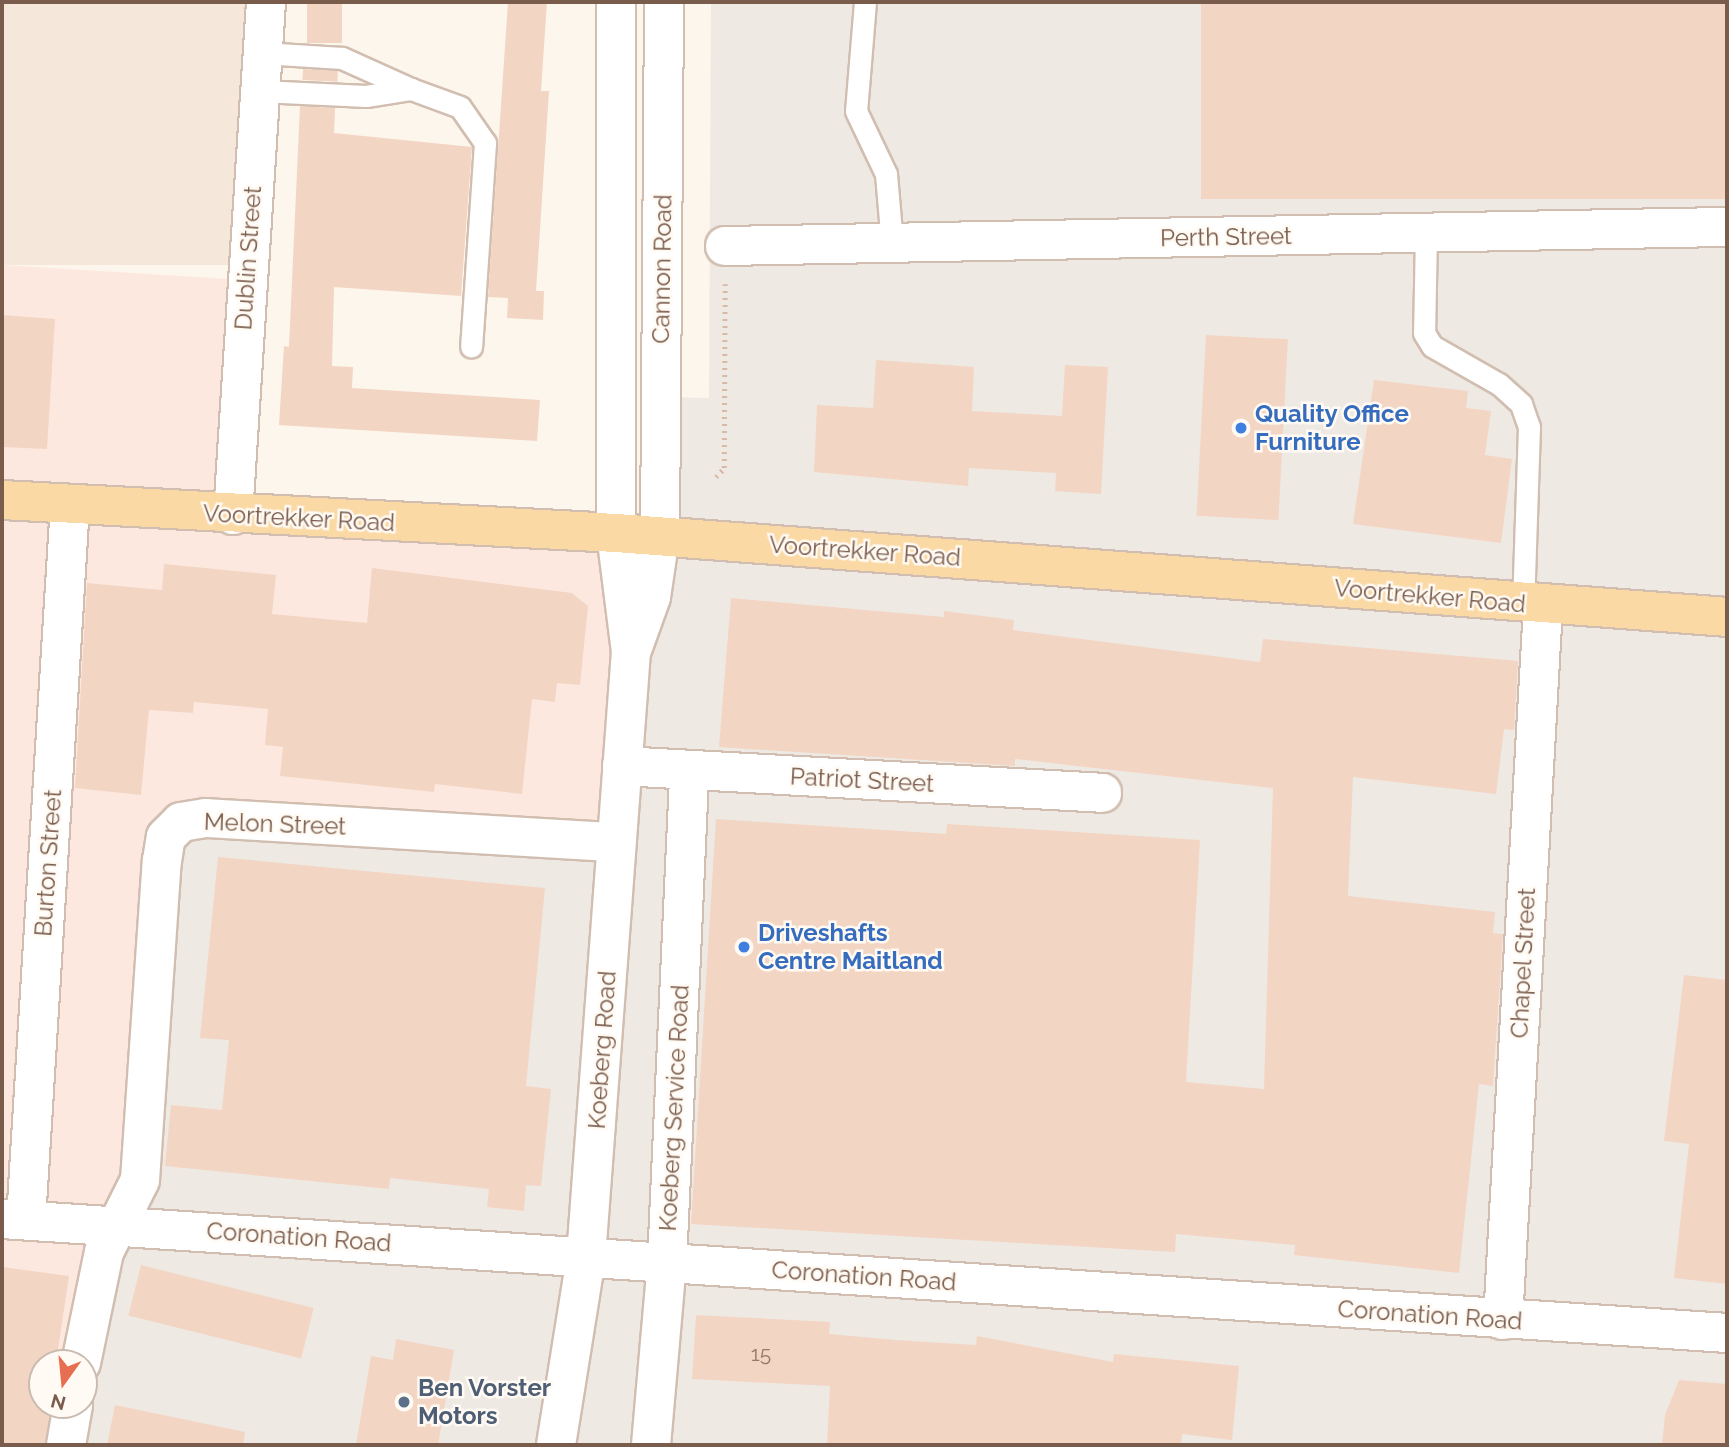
<!DOCTYPE html>
<style>
body{margin:0}
#map{position:relative;width:1729px;height:1447px;overflow:hidden;background:#fdf6ec;font-family:Raleway,sans-serif}
div>[style]{position:absolute}
.residential>*{inset:0;background:#f5e8da;transform-origin:0 0}
.commercial>*{inset:0;background:#fde8e0}
.industrial>*{inset:0;background:#efe9e4}
.building>*{inset:0;background:#f3d5c3;transform-origin:0 0}
.path>*{height:4.5px;margin-top:-2.25px;transform-origin:0;background:repeating-linear-gradient(90deg,#d9b8a5 0 2px,transparent 0 7px)}
.roads{filter:drop-shadow(2px 0 #d1beb0) drop-shadow(-2px 0 #d1beb0) drop-shadow(0 2px #d1beb0) drop-shadow(0 -2px #d1beb0)}
.lane>*{height:21px;margin:-10.5px;padding:0 10.5px;transform-origin:10.5px;border-radius:10.5px;background:#fff}
.street>*{height:38px;margin:-19px;padding:0 19px;transform-origin:19px;border-radius:19px;background:#fff}
.secondary>*{height:38px;margin:-19px;padding:0 19px;transform-origin:19px;border-radius:19px;background:#fff}
.primary>*{height:38px;margin:-19px;padding:0 19px;transform-origin:19px;border-radius:19px;background:#fbd9a5}
.dots>*{width:19px;height:19px;translate:-50% -50%;box-sizing:border-box;border:4px solid #fffaf3;border-radius:50%}
span{translate:-50% -50%;white-space:nowrap;text-align:center;line-height:1.15;-webkit-text-stroke:5px #fffaf3;paint-order:stroke}
.number-label{font-size:21px;color:#987a6a}
.number-label span{-webkit-text-stroke-width:0}
.street-label{font-size:24px;color:#7a5c4d}
.shop-label{font-size:24px;color:#366cbe;font-weight:700}
.left{translate:0 -50%;text-align:left}
.service-label{font-size:24px;color:#4e5e75;font-weight:700}
.frame{position:absolute;inset:0;border:4px solid #7a5c4d;pointer-events:none}
.north{position:absolute;left:28px;top:1349px;width:70px;height:70px;box-sizing:border-box;background:#fffaf3;border:2px solid #cabbb1;border-radius:50%;rotate:195deg;font-size:19px;font-weight:700;line-height:28px;text-align:center;color:#7a5c4d}
.north::after{content:'';display:block;margin:auto;width:24px;height:32px;background:#e76f51;clip-path:polygon(50% 0,100% 100%,50% 72%,0 100%)}
</style>
<div id="map">
<div class="residential">
<i style="left:2px;top:2px;width:264px;height:263px"></i>
</div>
<div class="commercial">
<i style="clip-path:polygon(2px 265px,246px 280px,233px 515px,616px 533px,616px 842px,140px 1180px,81px 1363px,42px 1363px,42px 1405px,73px 1405px,66px 1445px,2px 1445px)"></i>
</div>
<div class="industrial">
<i style="clip-path:polygon(711px 2px,1727px 2px,1727px 1445px,66px 1445px,84px 1405px,84px 1363px,133px 1202px,181px 822px,616px 842px,662px 397px,709px 398px)"></i>
</div>
<div class="building">
<i style="left:307px;top:2px;width:35px;height:41px"></i>
<i style="clip-path:polygon(508px 2px,547px 2px,541px 91px,549px 91px,536px 291px,544px 291px,543px 320px,507px 318px,508px 298px,488px 297px)"></i>
<i style="left:1201px;top:2px;width:526px;height:197px"></i>
<i style="left:303px;top:69px;width:35px;height:11px;rotate:3deg"></i>
<i style="clip-path:polygon(300px 106px,335px 108px,334px 133px,472px 147px,461px 296px,334px 287px,332px 366px,353px 367px,352px 388px,540px 400px,537px 441px,279px 425px,284px 346px,289px 347px)"></i>
<i style="clip-path:polygon(2px 315px,55px 319px,47px 449px,2px 447px)"></i>
<i style="left:1206px;top:335px;width:82px;height:181px;rotate:3deg"></i>
<i style="clip-path:polygon(876px 360px,974px 367px,972px 411px,1062px 416px,1065px 365px,1108px 367px,1101px 494px,1055px 491px,1056px 473px,969px 468px,968px 486px,814px 472px,817px 405px,873px 408px)"></i>
<i style="clip-path:polygon(1374px 380px,1468px 391px,1466px 408px,1491px 411px,1485px 455px,1512px 459px,1501px 543px,1353px 524px)"></i>
<i style="clip-path:polygon(164px 564px,276px 575px,272px 614px,367px 623px,372px 568px,572px 593px,588px 606px,580px 685px,557px 683px,555px 702px,532px 699px,522px 794px,435px 784px,434px 792px,280px 776px,283px 747px,265px 745px,268px 709px,194px 702px,193px 713px,149px 710px,141px 795px,75px 788px,87px 583px,162px 590px)"></i>
<i style="clip-path:polygon(731px 598px,944px 617px,944px 611px,1014px 620px,1013px 630px,1260px 662px,1263px 639px,1518px 661px,1514px 730px,1504px 729px,1496px 794px,1353px 777px,1348px 896px,1495px 912px,1493px 933px,1503px 934px,1493px 1086px,1479px 1084px,1459px 1273px,1294px 1255px,1295px 1245px,1176px 1234px,1175px 1252px,691px 1224px,716px 819px,946px 834px,947px 824px,1200px 840px,1186px 1082px,1264px 1089px,1273px 788px,1015px 759px,1015px 766px,719px 747px)"></i>
<i style="clip-path:polygon(218px 857px,545px 888px,526px 1086px,551px 1089px,541px 1186px,526px 1185px,524px 1211px,487px 1207px,489px 1189px,390px 1178px,389px 1189px,165px 1166px,171px 1105px,222px 1110px,229px 1040px,200px 1038px)"></i>
<i style="clip-path:polygon(1684px 975px,1727px 980px,1727px 1284px,1674px 1278px,1689px 1144px,1664px 1141px)"></i>
<i style="left:141px;top:1265px;width:178px;height:52px;rotate:14deg"></i>
<i style="clip-path:polygon(2px 1267px,69px 1276px,56px 1363px,42px 1363px,42px 1405px,51px 1405px,45px 1445px,2px 1445px)"></i>
<i style="clip-path:polygon(696px 1315px,830px 1322px,829px 1334px,896px 1340px,976px 1345px,977px 1336px,1113px 1362px,1114px 1354px,1239px 1366px,1232px 1440px,1182px 1434px,1181px 1445px,827px 1445px,830px 1386px,692px 1379px)"></i>
<i style="clip-path:polygon(396px 1339px,454px 1350px,438px 1445px,356px 1445px,371px 1356px,393px 1360px)"></i>
<i style="clip-path:polygon(1679px 1380px,1727px 1384px,1727px 1445px,1662px 1445px,1665px 1415px)"></i>
<i style="clip-path:polygon(115px 1405px,245px 1432px,243px 1445px,107px 1445px)"></i>
</div>
<div class="path">
<i style="left:716px;top:477px;width:12px;rotate:-48deg"></i>
<i style="left:724px;top:468px;width:184px;rotate:-89.7deg"></i>
</div>
<div class="roads">
<div class="lane">
<i style="left:865px;top:2px;width:109px;rotate:94.7deg"></i>
<i style="left:856px;top:111px;width:70px;rotate:64.5deg"></i>
<i style="left:886px;top:174px;width:70px;rotate:85.1deg"></i>
<i style="left:411px;top:89px;width:52px;rotate:20.2deg"></i>
<i style="left:460px;top:107px;width:44px;rotate:55.2deg"></i>
<i style="left:485px;top:143px;width:204px;rotate:93.9deg"></i>
<i style="left:260px;top:91px;width:106px;rotate:2.7deg"></i>
<i style="left:366px;top:96px;width:46px;rotate:-8.8deg"></i>
<i style="left:411px;top:89px;width:76px;rotate:-155.8deg"></i>
<i style="left:342px;top:58px;width:80px;rotate:-176.4deg"></i>
<i style="left:1426px;top:233px;width:100px;rotate:91.1deg"></i>
<i style="left:1424px;top:333px;width:15px;rotate:58deg"></i>
<i style="left:1432px;top:346px;width:77px;rotate:29.6deg"></i>
<i style="left:1499px;top:384px;width:30px;rotate:42deg"></i>
<i style="left:1521px;top:404px;width:24px;rotate:71deg"></i>
<i style="left:1529px;top:427px;width:178px;rotate:91.9deg"></i>
</div>
<div class="street">
<i style="left:725px;top:246px;width:1002px;rotate:-1.09deg"></i>
<i style="left:233px;top:515px;width:514px;rotate:-86.32deg"></i>
<i style="left:622px;top:766px;width:481px;rotate:3.2deg"></i>
<i style="left:2px;top:1219px;width:1729px;rotate:3.78deg"></i>
<i style="left:26px;top:1220px;width:716px;rotate:-86.48deg"></i>
<i style="left:1503px;top:1320px;width:715px;rotate:-86.79deg"></i>
<i style="left:81px;top:1363px;width:113px;rotate:-78.3deg"></i>
<i style="left:104px;top:1252px;width:80px;rotate:-63.4deg"></i>
<i style="left:140px;top:1180px;width:320px;rotate:-86.1deg"></i>
<i style="left:162px;top:861px;width:24px;rotate:-81deg"></i>
<i style="left:166px;top:837px;width:21px;rotate:-45deg"></i>
<i style="left:181px;top:822px;width:25px;rotate:-9deg"></i>
<i style="left:206px;top:818px;width:411px;rotate:3.4deg"></i>
<i style="left:66px;top:1445px;width:41px;rotate:-80.1deg"></i>
<i style="left:651px;top:1445px;width:183px;rotate:-85deg"></i>
<i style="left:667px;top:1263px;width:492px;rotate:-87.4deg"></i>
</div>
<div class="secondary">
<i style="left:633px;top:647px;width:53px;rotate:-70.2deg"></i>
<i style="left:651px;top:597px;width:62px;rotate:-81.6deg"></i>
<i style="left:660px;top:536px;width:534px;rotate:-89.57deg"></i>
<i style="left:556px;top:1445px;width:190px;rotate:-80.9deg"></i>
<i style="left:586px;top:1257px;width:607px;rotate:-85.75deg"></i>
<i style="left:631px;top:652px;width:120px;rotate:-97.2deg"></i>
<i style="left:616px;top:533px;width:531px;rotate:-90deg"></i>
</div>
<div class="primary">
<i style="left:2px;top:500px;width:615px;rotate:3.08deg"></i>
<i style="left:616px;top:533px;width:1114px;rotate:4.32deg"></i>
</div>
</div>
<div class="dots">
<i style="left:1241px;top:428px;background:#3f7fe0"></i>
<i style="left:744px;top:947px;background:#3f7fe0"></i>
<i style="left:404px;top:1402px;background:#5c6f8a"></i>
</div>
<div class="number-label">
<span style="left:761px;top:1354px">15</span>
</div>
<div class="street-label">
<span style="left:1226px;top:237px;rotate:-1deg">Perth Street</span>
<span style="left:248px;top:258px;rotate:-86deg">Dublin Street</span>
<span style="left:662px;top:269px;rotate:-89deg">Cannon Road</span>
<span style="left:299px;top:518px;rotate:3deg">Voortrekker Road</span>
<span style="left:865px;top:551px;rotate:4deg">Voortrekker Road</span>
<span style="left:1430px;top:596px;rotate:5deg">Voortrekker Road</span>
<span style="left:862px;top:780px;rotate:3deg">Patriot Street</span>
<span style="left:275px;top:824px;rotate:2deg">Melon Street</span>
<span style="left:48px;top:863px;rotate:-86deg">Burton Street</span>
<span style="left:1523px;top:963px;rotate:-87deg">Chapel Street</span>
<span style="left:602px;top:1050px;rotate:-86deg">Koeberg Road</span>
<span style="left:674px;top:1108px;rotate:-87deg">Koeberg Service Road</span>
<span style="left:299px;top:1237px;rotate:4deg">Coronation Road</span>
<span style="left:864px;top:1276px;rotate:4deg">Coronation Road</span>
<span style="left:1430px;top:1315px;rotate:4deg">Coronation Road</span>
</div>
<div class="shop-label">
<span class="left" style="left:1255px;top:428px">Quality Office<br>Furniture</span>
<span class="left" style="left:758px;top:947px">Driveshafts<br>Centre Maitland</span>
</div>
<div class="service-label">
<span class="left" style="left:418px;top:1402px">Ben Vorster<br>Motors</span>
</div>
<div class="frame"></div>
<div class="north">N</div>
</div>
